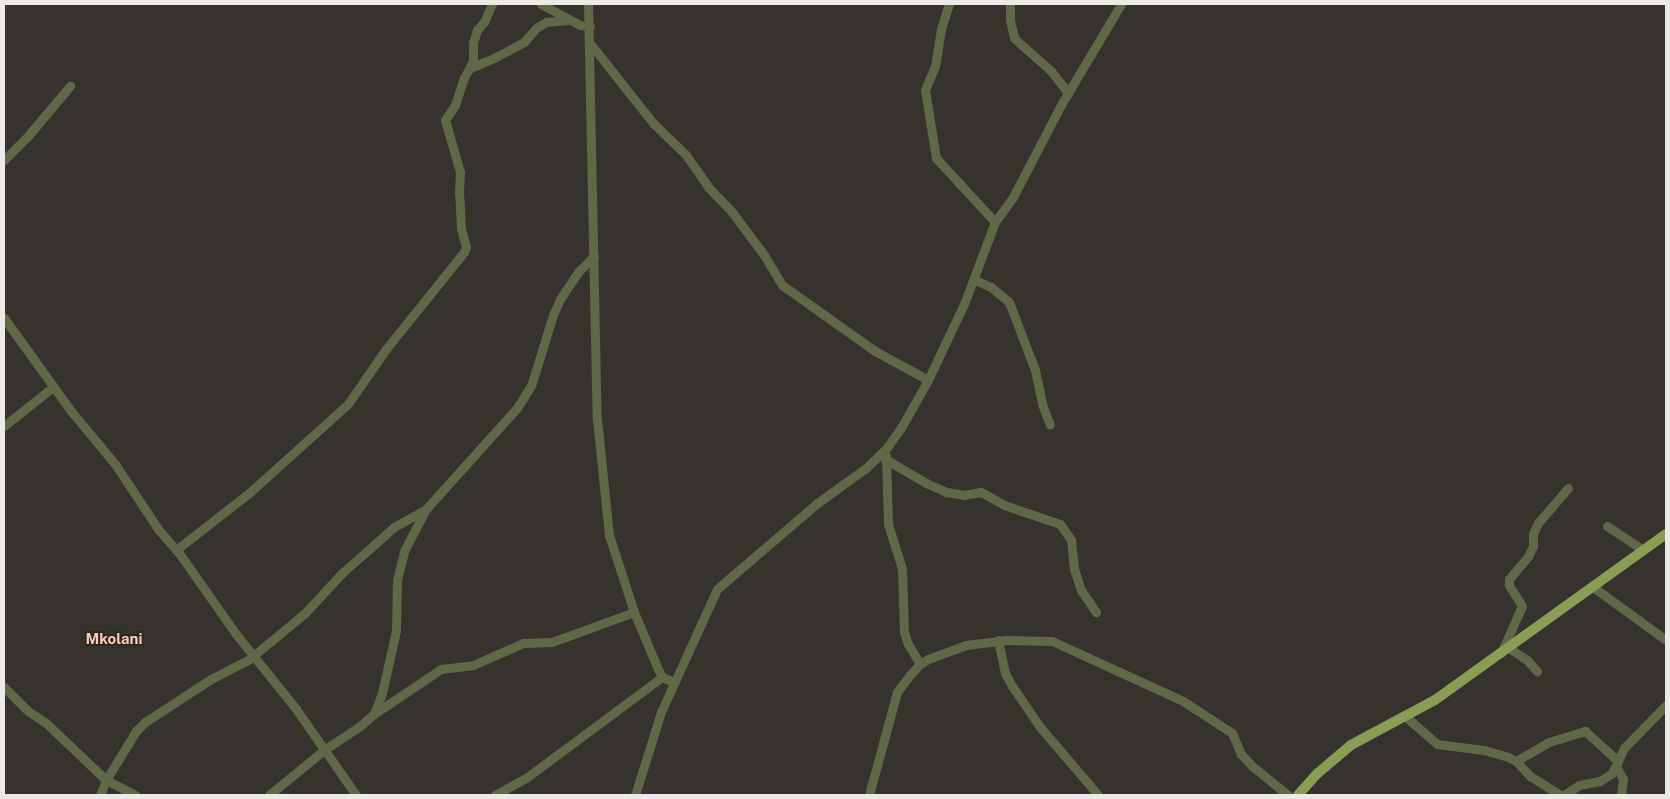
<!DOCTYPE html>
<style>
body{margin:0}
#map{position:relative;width:1670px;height:799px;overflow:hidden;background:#36322e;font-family:"Public Sans",sans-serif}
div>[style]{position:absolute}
.minor>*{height:9px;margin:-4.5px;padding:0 4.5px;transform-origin:4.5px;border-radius:4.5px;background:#5f6947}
.major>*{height:10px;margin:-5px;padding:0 5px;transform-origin:5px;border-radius:5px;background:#8a9d55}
span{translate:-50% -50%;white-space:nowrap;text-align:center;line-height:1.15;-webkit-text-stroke:4px #2c2824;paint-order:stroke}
.quarter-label{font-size:15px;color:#fbccb7;font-weight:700}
.frame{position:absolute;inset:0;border:5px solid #eceae7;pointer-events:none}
</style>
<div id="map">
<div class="minor">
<i style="left:541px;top:4px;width:44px;rotate:28.3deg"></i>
<i style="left:580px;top:25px;width:10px;rotate:6deg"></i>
<i style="left:588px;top:4px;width:415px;rotate:88.8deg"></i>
<i style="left:597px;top:419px;width:117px;rotate:84.1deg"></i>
<i style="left:609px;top:535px;width:81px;rotate:72deg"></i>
<i style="left:634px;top:612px;width:62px;rotate:67.2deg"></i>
<i style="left:658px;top:669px;width:9px;rotate:63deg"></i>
<i style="left:662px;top:677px;width:13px;rotate:23deg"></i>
<i style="left:949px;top:4px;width:26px;rotate:108deg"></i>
<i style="left:941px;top:29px;width:37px;rotate:99deg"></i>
<i style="left:935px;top:66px;width:26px;rotate:113deg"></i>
<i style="left:925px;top:90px;width:69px;rotate:80.8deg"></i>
<i style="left:936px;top:158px;width:87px;rotate:47.3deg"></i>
<i style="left:1010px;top:4px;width:16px;rotate:90deg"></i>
<i style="left:1010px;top:20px;width:18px;rotate:77deg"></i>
<i style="left:1014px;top:38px;width:50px;rotate:41.7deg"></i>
<i style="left:1051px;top:71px;width:28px;rotate:52deg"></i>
<i style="left:589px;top:42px;width:103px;rotate:51.7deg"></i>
<i style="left:653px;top:123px;width:46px;rotate:44.1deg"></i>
<i style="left:686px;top:155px;width:39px;rotate:55deg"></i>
<i style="left:708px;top:187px;width:35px;rotate:46deg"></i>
<i style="left:732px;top:212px;width:54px;rotate:53.3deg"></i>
<i style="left:764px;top:255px;width:35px;rotate:59deg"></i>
<i style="left:782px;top:285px;width:114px;rotate:35.4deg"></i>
<i style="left:875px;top:351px;width:60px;rotate:28.7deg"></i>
<i style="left:470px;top:68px;width:26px;rotate:-23deg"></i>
<i style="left:494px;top:58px;width:34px;rotate:-28deg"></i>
<i style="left:524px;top:42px;width:18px;rotate:-49deg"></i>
<i style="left:536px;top:28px;width:12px;rotate:-31deg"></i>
<i style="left:546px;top:22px;width:22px;rotate:-5deg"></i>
<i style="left:4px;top:160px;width:33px;rotate:-45deg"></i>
<i style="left:27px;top:137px;width:67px;rotate:-49.9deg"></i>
<i style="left:975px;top:280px;width:17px;rotate:24deg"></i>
<i style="left:991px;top:287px;width:23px;rotate:40deg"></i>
<i style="left:1009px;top:302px;width:73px;rotate:69.1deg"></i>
<i style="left:1035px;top:370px;width:35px;rotate:78deg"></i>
<i style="left:1042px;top:404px;width:22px;rotate:69deg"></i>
<i style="left:4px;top:318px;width:115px;rotate:54.2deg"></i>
<i style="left:71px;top:411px;width:69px;rotate:50.3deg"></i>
<i style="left:115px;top:464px;width:78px;rotate:56.5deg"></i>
<i style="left:158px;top:529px;width:32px;rotate:49deg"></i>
<i style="left:179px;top:553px;width:99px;rotate:54.9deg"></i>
<i style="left:236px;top:634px;width:96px;rotate:51.3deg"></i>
<i style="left:296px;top:709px;width:105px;rotate:55.1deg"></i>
<i style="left:4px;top:426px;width:63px;rotate:-38.5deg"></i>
<i style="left:886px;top:456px;width:68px;rotate:88.3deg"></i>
<i style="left:888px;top:524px;width:47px;rotate:72.7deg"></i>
<i style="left:902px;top:569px;width:63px;rotate:88.2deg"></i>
<i style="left:904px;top:632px;width:13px;rotate:72deg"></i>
<i style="left:908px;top:644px;width:23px;rotate:59deg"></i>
<i style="left:885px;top:459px;width:48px;rotate:30.3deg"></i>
<i style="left:926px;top:483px;width:22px;rotate:24deg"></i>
<i style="left:946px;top:492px;width:18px;rotate:9deg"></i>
<i style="left:964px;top:495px;width:17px;rotate:-10deg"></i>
<i style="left:981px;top:492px;width:26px;rotate:29deg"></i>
<i style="left:1004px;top:505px;width:59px;rotate:18.7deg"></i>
<i style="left:1060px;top:524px;width:19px;rotate:55deg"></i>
<i style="left:1071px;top:540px;width:29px;rotate:84deg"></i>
<i style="left:1074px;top:569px;width:22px;rotate:72deg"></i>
<i style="left:1081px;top:590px;width:27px;rotate:56deg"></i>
<i style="left:1607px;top:526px;width:43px;rotate:33.7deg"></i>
<i style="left:176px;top:550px;width:93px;rotate:-38deg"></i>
<i style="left:249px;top:493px;width:133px;rotate:-42deg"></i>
<i style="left:348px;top:404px;width:67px;rotate:-55.4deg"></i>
<i style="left:386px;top:349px;width:124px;rotate:-51.2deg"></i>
<i style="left:464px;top:252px;width:5px;rotate:-68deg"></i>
<i style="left:466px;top:247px;width:20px;rotate:-105deg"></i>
<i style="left:461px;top:228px;width:36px;rotate:-93deg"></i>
<i style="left:459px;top:192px;width:20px;rotate:-87deg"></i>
<i style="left:460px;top:172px;width:54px;rotate:-106.1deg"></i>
<i style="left:445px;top:120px;width:18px;rotate:-56deg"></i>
<i style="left:455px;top:105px;width:28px;rotate:-72deg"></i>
<i style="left:464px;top:78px;width:19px;rotate:-62deg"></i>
<i style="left:473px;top:61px;width:18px;rotate:-90deg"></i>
<i style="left:473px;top:43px;width:14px;rotate:-73deg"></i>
<i style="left:477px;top:30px;width:11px;rotate:-49deg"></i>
<i style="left:484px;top:22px;width:20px;rotate:-66deg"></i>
<i style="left:1593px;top:587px;width:90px;rotate:36deg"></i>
<i style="left:998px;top:640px;width:34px;rotate:78deg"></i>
<i style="left:1005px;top:673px;width:15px;rotate:62deg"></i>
<i style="left:1012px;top:686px;width:50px;rotate:55.7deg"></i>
<i style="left:1040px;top:727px;width:89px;rotate:49.5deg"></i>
<i style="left:1509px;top:648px;width:22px;rotate:34deg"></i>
<i style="left:1527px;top:660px;width:15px;rotate:48deg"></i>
<i style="left:1501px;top:653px;width:51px;rotate:-65.9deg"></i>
<i style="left:1522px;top:606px;width:25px;rotate:-122deg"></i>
<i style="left:1509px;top:585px;width:6px;rotate:-90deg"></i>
<i style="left:1509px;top:579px;width:30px;rotate:-50deg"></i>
<i style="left:1528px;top:556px;width:11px;rotate:-63deg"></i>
<i style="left:1533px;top:546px;width:12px;rotate:-90deg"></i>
<i style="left:1533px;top:534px;width:12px;rotate:-66deg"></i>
<i style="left:1538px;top:523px;width:46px;rotate:-49.4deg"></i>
<i style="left:4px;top:687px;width:34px;rotate:45deg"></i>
<i style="left:28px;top:711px;width:22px;rotate:34deg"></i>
<i style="left:46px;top:723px;width:83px;rotate:43.5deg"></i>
<i style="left:106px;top:780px;width:33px;rotate:27deg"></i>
<i style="left:374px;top:714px;width:81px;rotate:-33.9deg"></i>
<i style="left:441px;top:669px;width:32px;rotate:-7deg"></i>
<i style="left:473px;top:665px;width:55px;rotate:-23.7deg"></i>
<i style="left:523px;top:643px;width:29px;rotate:-2deg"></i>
<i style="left:552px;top:642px;width:87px;rotate:-20.1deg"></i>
<i style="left:1406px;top:717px;width:41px;rotate:41.1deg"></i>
<i style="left:1437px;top:744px;width:47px;rotate:7.3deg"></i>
<i style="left:1484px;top:750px;width:25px;rotate:16deg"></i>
<i style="left:1508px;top:757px;width:9px;rotate:27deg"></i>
<i style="left:1516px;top:761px;width:21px;rotate:47deg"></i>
<i style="left:1530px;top:776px;width:36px;rotate:32deg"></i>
<i style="left:1516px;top:761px;width:38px;rotate:-30deg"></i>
<i style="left:1549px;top:742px;width:38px;rotate:-17deg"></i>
<i style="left:1585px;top:731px;width:45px;rotate:42.3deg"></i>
<i style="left:1616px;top:766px;width:15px;rotate:62deg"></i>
<i style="left:1623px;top:779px;width:16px;rotate:97deg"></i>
<i style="left:100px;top:795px;width:16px;rotate:-68deg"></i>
<i style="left:106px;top:780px;width:57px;rotate:-58.5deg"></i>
<i style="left:136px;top:731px;width:13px;rotate:-45deg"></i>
<i style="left:145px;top:722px;width:79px;rotate:-33.1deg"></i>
<i style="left:211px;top:679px;width:42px;rotate:-27.2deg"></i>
<i style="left:248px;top:660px;width:74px;rotate:-39.5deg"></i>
<i style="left:305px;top:613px;width:54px;rotate:-47.2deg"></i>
<i style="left:342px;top:573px;width:69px;rotate:-41.5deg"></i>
<i style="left:394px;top:527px;width:37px;rotate:-29deg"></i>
<i style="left:269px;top:795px;width:71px;rotate:-39.3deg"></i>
<i style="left:324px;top:750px;width:43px;rotate:-33.7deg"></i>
<i style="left:360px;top:726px;width:18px;rotate:-41deg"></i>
<i style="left:374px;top:714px;width:22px;rotate:-69deg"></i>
<i style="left:382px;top:693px;width:64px;rotate:-77.3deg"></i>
<i style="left:396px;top:631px;width:51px;rotate:-88.9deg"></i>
<i style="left:397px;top:580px;width:32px;rotate:-76deg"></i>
<i style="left:405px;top:549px;width:45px;rotate:-62.3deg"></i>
<i style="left:426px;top:509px;width:136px;rotate:-48deg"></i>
<i style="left:517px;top:408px;width:26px;rotate:-58deg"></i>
<i style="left:531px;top:386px;width:74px;rotate:-72.8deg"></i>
<i style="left:553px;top:315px;width:17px;rotate:-66deg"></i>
<i style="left:560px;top:299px;width:34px;rotate:-56deg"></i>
<i style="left:579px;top:271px;width:21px;rotate:-45deg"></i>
<i style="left:495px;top:795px;width:35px;rotate:-29deg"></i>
<i style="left:526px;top:778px;width:169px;rotate:-36.6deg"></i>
<i style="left:635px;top:795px;width:87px;rotate:-72.6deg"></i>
<i style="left:661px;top:712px;width:135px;rotate:-65.5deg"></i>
<i style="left:717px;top:589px;width:130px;rotate:-40.6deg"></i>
<i style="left:816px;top:504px;width:62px;rotate:-35.8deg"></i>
<i style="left:866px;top:468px;width:28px;rotate:-44deg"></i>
<i style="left:886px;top:449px;width:28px;rotate:-55deg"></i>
<i style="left:902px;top:426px;width:53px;rotate:-60.5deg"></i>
<i style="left:928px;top:380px;width:84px;rotate:-64.7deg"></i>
<i style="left:964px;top:304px;width:88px;rotate:-69.3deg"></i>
<i style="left:995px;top:222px;width:31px;rotate:-54deg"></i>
<i style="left:1013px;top:197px;width:106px;rotate:-62.5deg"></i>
<i style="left:1062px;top:103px;width:115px;rotate:-59.2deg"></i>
<i style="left:869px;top:795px;width:107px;rotate:-74.8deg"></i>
<i style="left:897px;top:692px;width:21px;rotate:-53deg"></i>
<i style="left:910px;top:675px;width:15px;rotate:-48deg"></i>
<i style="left:920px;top:664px;width:9px;rotate:-32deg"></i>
<i style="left:928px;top:659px;width:40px;rotate:-20.2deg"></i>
<i style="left:966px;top:645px;width:41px;rotate:-7deg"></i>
<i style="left:1007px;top:640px;width:45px;rotate:1.3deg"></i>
<i style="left:1052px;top:641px;width:144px;rotate:24.6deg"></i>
<i style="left:1183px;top:701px;width:59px;rotate:33.1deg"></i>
<i style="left:1232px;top:733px;width:23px;rotate:67deg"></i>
<i style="left:1241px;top:754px;width:16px;rotate:47deg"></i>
<i style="left:1252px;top:766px;width:46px;rotate:38.9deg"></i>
<i style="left:1564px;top:795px;width:18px;rotate:-34deg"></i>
<i style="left:1579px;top:785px;width:21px;rotate:-11deg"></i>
<i style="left:1600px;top:781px;width:14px;rotate:-34deg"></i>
<i style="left:1612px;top:773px;width:28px;rotate:-64deg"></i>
<i style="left:1624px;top:748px;width:60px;rotate:-45.7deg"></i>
</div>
<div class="major">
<i style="left:1298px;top:795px;width:30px;rotate:-48deg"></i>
<i style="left:1318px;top:773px;width:43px;rotate:-40.3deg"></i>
<i style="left:1351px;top:745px;width:95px;rotate:-28.2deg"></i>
<i style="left:1435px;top:700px;width:284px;rotate:-35.7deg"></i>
</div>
<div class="quarter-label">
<span style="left:114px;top:639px">Mkolani</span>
</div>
<div class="frame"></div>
</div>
